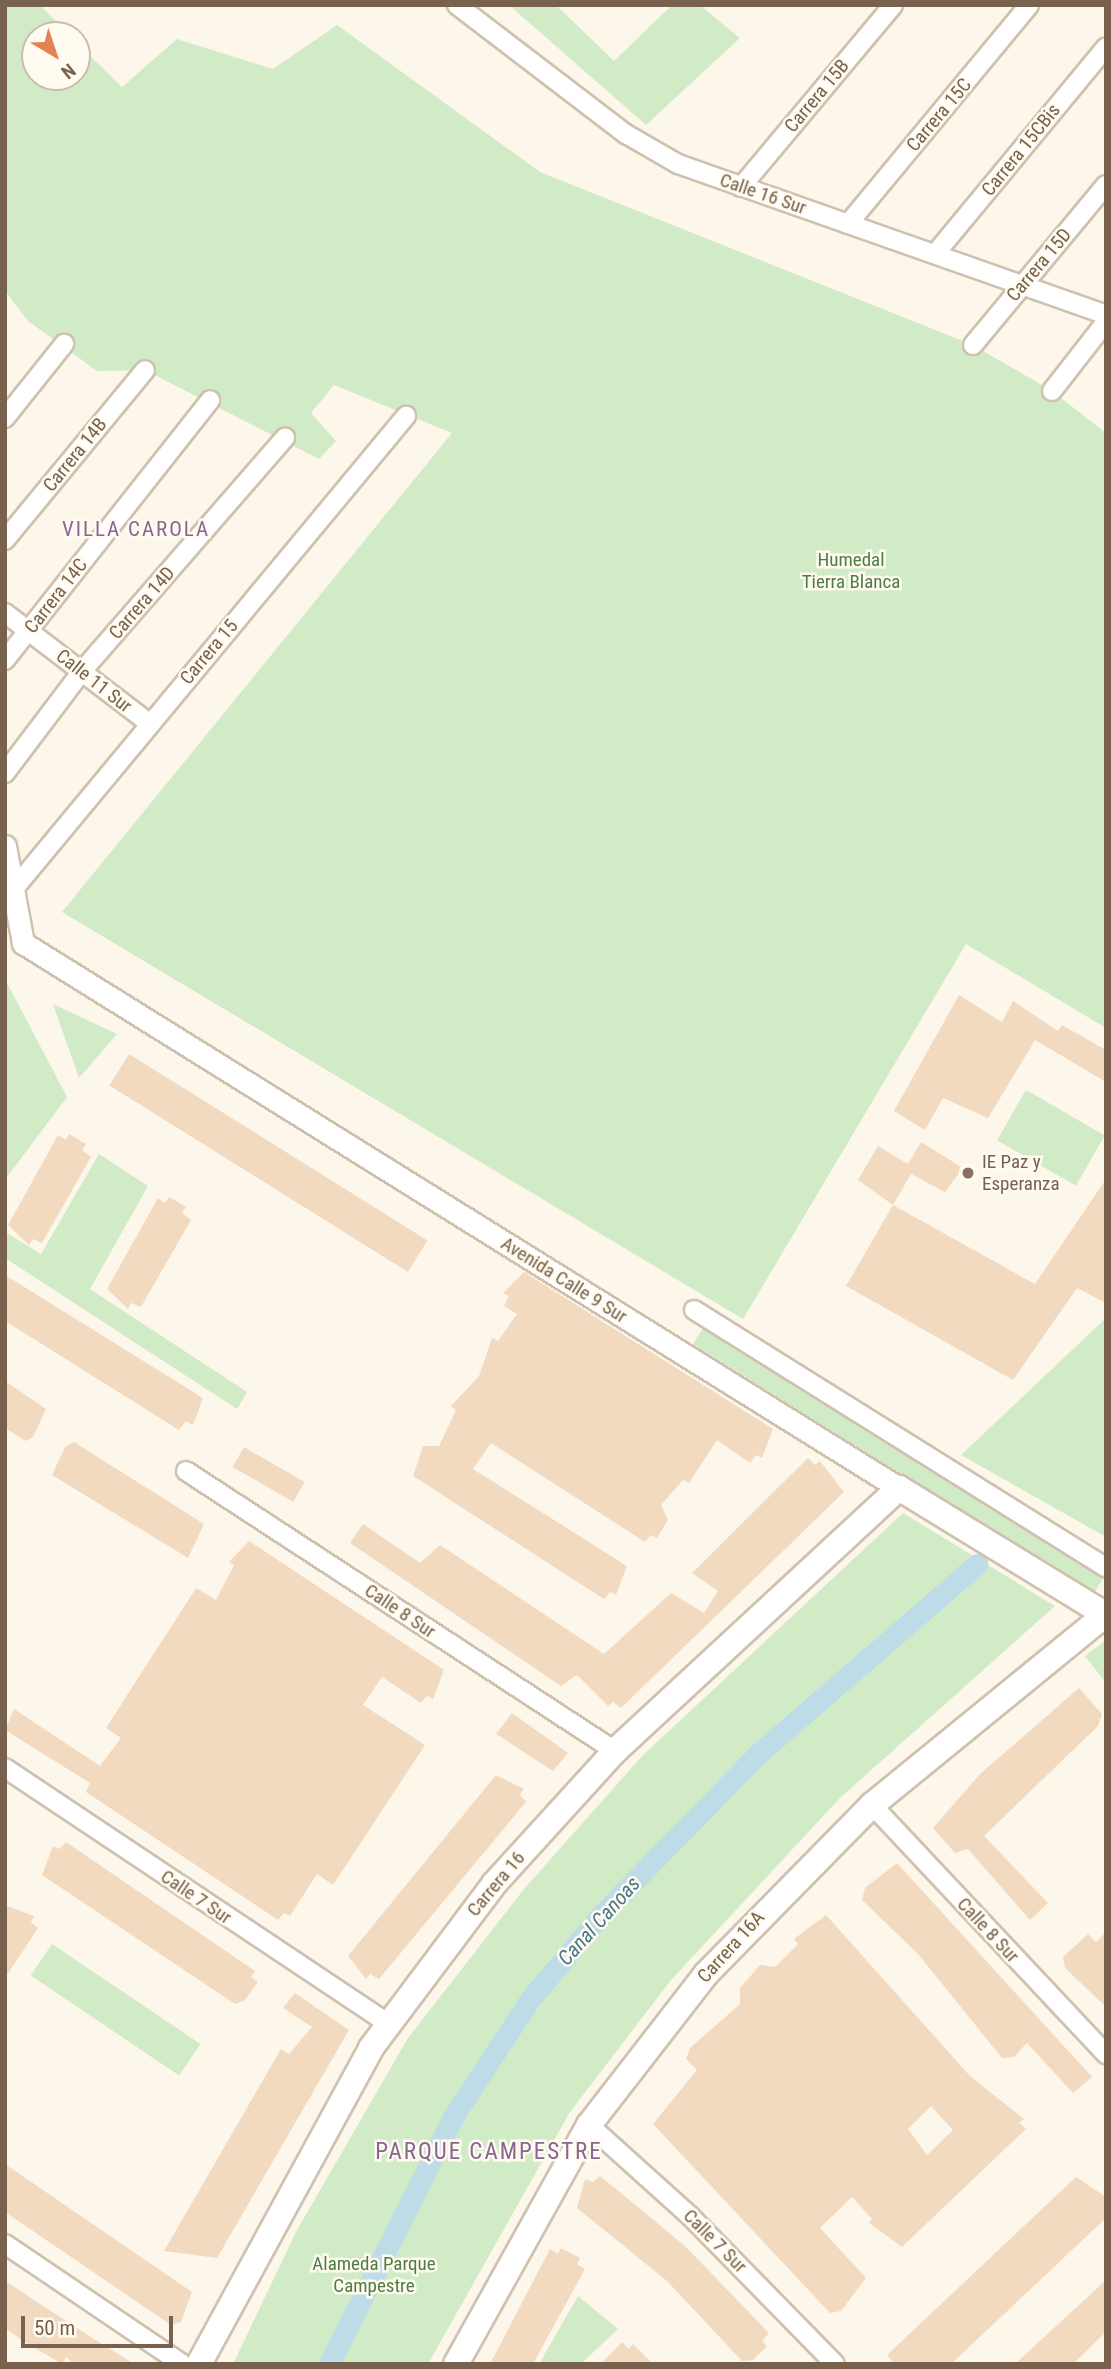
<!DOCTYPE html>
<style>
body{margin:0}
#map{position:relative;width:1111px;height:2369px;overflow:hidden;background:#fcf7ea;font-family:"Roboto Condensed",sans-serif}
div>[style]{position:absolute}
.green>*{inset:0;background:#d1ebc7;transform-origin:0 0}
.canal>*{height:21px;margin:-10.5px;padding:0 10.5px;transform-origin:10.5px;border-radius:10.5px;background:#bddce7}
.building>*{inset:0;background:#f2dac1;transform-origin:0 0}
.roads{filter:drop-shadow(2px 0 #cfc1af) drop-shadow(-2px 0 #cfc1af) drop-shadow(0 2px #cfc1af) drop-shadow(0 -2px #cfc1af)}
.minor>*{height:18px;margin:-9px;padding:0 9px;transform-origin:9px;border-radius:9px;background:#fff}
.tertiary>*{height:21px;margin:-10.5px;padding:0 10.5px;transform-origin:10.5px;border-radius:10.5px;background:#fff}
.secondary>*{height:24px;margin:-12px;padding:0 12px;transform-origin:12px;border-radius:12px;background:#fff}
.dots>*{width:19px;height:19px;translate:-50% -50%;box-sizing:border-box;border:4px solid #fffbf0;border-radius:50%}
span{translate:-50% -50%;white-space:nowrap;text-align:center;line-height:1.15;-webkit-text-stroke:5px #fffbf0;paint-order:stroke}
.street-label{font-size:19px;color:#78614d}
.park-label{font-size:19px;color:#4e7d44}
.education-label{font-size:19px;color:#785e54}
.left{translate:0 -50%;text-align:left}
.neighbourhood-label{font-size:21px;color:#896593;letter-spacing:2px}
.water-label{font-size:21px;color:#46778b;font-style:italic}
.quarter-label{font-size:23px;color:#896593;letter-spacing:2px}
.frame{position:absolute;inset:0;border:7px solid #78614d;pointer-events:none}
.north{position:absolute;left:21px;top:21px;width:70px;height:70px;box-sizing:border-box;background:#fffbf0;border:2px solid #c9bdaf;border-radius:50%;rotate:141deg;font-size:19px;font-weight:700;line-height:28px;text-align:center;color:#78614d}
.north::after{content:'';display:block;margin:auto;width:24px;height:32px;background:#e48351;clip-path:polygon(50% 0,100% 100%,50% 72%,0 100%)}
.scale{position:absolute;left:21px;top:2316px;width:152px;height:32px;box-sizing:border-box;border:4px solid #78614d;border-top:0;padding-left:9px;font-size:21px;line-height:24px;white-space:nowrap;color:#78614d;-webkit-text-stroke:5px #fffbf0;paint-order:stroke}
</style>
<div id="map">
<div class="green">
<i style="clip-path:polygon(5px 5px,40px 5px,69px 35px,35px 35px,35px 77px,77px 77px,77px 43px,122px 87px,177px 39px,273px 69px,337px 25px,540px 172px,973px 345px,1052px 391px,1106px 433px,1106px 1028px,966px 944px,743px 1319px,62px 912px,452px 433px,334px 385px,311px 413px,336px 441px,319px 459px,145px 370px,97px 371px,28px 321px,5px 291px)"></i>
<i style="clip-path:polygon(509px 5px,556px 5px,614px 61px,672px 5px,700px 5px,740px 38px,646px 125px)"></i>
<i style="clip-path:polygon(5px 979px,67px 1097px,5px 1180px)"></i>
<i style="clip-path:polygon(53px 1004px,117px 1034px,79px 1078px)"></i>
<i style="left:1026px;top:1090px;width:91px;height:58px;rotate:30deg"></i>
<i style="clip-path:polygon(99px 1154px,148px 1186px,90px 1289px,247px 1392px,237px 1409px,5px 1258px,5px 1232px,41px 1254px)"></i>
<i style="clip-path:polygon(1106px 1318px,1106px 1537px,961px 1455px)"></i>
<i style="left:703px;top:1328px;width:472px;height:19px;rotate:32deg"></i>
<i style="clip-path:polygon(903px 1513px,1055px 1606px,841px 1797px,671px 1980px,570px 2112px,428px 2364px,233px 2364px,297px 2230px,408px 2038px,524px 1889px,643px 1755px)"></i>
<i style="clip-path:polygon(1106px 1640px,1106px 1683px,1085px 1656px)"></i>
<i style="left:52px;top:1944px;width:179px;height:38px;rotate:34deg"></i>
<i style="clip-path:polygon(578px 2296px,618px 2329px,581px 2364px,539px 2364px)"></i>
</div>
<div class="canal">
<i style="left:329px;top:2364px;width:276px;rotate:-63.3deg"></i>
<i style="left:453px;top:2117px;width:142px;rotate:-56.8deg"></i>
<i style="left:531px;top:1998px;width:107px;rotate:-49.9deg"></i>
<i style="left:600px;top:1916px;width:228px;rotate:-45.7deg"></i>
<i style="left:759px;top:1753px;width:289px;rotate:-40.9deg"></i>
</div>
<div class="building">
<i style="clip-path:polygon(959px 995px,1002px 1022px,1013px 1001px,1058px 1031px,1062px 1025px,1106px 1050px,1106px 1082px,1035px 1040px,988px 1118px,943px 1098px,925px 1130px,894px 1111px)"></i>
<i style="left:129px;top:1054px;width:352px;height:37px;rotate:32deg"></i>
<i style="clip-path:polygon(69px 1134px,86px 1144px,82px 1150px,91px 1157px,42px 1243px,33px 1239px,29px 1245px,8px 1225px,58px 1135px,66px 1140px)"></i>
<i style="clip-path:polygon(921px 1142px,963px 1168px,945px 1192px,911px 1174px,893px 1205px,858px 1180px,878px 1146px,908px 1164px)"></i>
<i style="clip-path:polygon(1106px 1179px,1106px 1303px,1077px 1288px,1013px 1380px,846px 1286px,893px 1205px,1035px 1284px)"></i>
<i style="clip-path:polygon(169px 1197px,186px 1207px,182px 1213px,191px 1220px,141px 1307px,131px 1303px,128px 1309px,107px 1289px,158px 1198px,165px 1203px)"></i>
<i style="clip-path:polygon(524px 1272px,773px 1429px,762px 1458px,756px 1455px,750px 1463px,717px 1440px,689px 1483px,683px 1480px,661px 1505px,668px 1520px,657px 1538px,651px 1535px,645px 1542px,491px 1443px,473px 1469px,627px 1566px,616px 1595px,610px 1592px,604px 1599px,413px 1476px,423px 1446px,439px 1446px,456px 1410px,451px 1406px,479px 1376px,492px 1338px,498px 1341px,517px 1314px,504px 1306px,509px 1296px,503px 1293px)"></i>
<i style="clip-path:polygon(5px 1275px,203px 1398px,193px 1425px,186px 1421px,179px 1430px,5px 1321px)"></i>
<i style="clip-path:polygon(5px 1381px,46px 1409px,33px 1437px,26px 1441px,5px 1428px)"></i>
<i style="clip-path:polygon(74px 1442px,204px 1524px,188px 1558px,52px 1475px,65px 1447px)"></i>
<i style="left:244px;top:1447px;width:70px;height:23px;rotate:30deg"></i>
<i style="clip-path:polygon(808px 1458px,815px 1465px,820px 1461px,844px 1492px,621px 1708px,613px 1702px,608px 1706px,577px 1675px,561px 1686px,350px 1543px,363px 1524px,420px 1563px,440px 1545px,604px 1654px,671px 1593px,704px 1613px,718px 1591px,692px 1573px)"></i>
<i style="clip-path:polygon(249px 1541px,444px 1670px,433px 1699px,427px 1696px,421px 1703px,382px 1677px,363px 1705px,425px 1745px,333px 1885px,317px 1874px,290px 1916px,284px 1913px,278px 1920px,86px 1792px,90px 1783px,5px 1730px,14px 1709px,100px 1766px,121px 1738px,106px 1728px,196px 1588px,216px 1600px,234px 1565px,229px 1562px)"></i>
<i style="clip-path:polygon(1079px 1688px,1102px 1714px,1098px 1726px,984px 1836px,1048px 1903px,1030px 1920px,968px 1849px,955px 1853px,933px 1828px,980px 1774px)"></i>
<i style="clip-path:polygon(512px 1713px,568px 1753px,553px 1771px,496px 1734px)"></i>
<i style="clip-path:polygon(496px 1775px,524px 1789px,520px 1795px,526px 1802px,379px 1979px,370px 1974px,366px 1979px,348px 1956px)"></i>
<i style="clip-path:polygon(66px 1842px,255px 1971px,251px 1977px,258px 1982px,245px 2000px,235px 2004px,42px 1875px,53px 1846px,59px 1849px)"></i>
<i style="clip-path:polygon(897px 1863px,1092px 2077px,1073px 2093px,1027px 2043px,1014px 2057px,1002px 2058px,918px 1954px,862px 1900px,865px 1888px)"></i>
<i style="clip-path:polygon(5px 1905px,34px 1916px,31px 1922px,38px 1928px,5px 1978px)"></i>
<i style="clip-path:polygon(evenodd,826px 1915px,970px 2076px,1024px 2119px,1019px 2123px,1026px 2129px,902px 2247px,869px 2223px,872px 2219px,852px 2197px,820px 2228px,866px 2278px,841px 2311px,830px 2313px,653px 2124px,697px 2070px,686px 2059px,690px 2048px,740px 2004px,740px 1988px,760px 1965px,775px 1967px,798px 1944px,794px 1939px,826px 1915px,931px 2106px,953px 2130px,927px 2155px,908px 2129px,931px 2106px)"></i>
<i style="clip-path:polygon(1106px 1932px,1106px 2007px,1065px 1968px,1063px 1957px,1088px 1934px,1096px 1942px)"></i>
<i style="clip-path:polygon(295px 1993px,349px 2030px,217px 2258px,164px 2251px,281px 2049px,289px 2054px,312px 2027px,283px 2008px)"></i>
<i style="clip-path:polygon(5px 2164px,192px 2292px,181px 2322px,171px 2325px,5px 2212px)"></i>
<i style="clip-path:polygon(600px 2176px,685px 2246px,769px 2333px,762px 2341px,767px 2346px,753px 2360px,742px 2361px,667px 2281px,577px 2208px,585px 2179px,593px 2182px)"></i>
<i style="clip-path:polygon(1076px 2177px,1106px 2197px,1106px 2218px,951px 2364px,895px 2364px,887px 2355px)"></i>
<i style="clip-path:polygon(561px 2248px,580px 2258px,577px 2264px,585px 2269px,533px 2364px,490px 2364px,550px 2249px,558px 2254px)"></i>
<i style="clip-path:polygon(1106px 2280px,1106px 2332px,1073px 2364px,1015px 2364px)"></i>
<i style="clip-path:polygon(5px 2281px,91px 2337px,134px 2364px,74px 2364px,66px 2357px,62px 2364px,23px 2341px,5px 2328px)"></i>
<i style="clip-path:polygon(622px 2342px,629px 2349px,633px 2344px,653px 2364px,601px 2364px)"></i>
</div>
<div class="roads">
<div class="minor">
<i style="left:457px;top:5px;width:213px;rotate:37.4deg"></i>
<i style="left:626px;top:134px;width:60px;rotate:30deg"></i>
<i style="left:678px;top:164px;width:454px;rotate:19.4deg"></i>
<i style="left:741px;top:187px;width:237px;rotate:-50.1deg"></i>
<i style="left:848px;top:224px;width:284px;rotate:-50.4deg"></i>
<i style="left:935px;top:254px;width:268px;rotate:-50.4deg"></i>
<i style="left:973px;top:345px;width:208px;rotate:-50.3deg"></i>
<i style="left:1052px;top:391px;width:88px;rotate:-52deg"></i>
<i style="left:5px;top:418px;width:95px;rotate:-51.4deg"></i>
<i style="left:5px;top:540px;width:220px;rotate:-50.5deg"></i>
<i style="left:5px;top:613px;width:181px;rotate:37.4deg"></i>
<i style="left:5px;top:660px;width:331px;rotate:-51.7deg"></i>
<i style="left:5px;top:773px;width:129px;rotate:-52.9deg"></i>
<i style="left:83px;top:670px;width:308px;rotate:-49deg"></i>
<i style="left:13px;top:890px;width:616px;rotate:-50.34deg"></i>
<i style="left:694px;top:1310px;width:486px;rotate:32deg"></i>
<i style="left:186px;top:1471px;width:512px;rotate:33.13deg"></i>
<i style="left:5px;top:1768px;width:460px;rotate:33.7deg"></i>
<i style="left:872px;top:1805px;width:342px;rotate:46.8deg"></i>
<i style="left:589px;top:2125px;width:136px;rotate:42deg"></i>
<i style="left:690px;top:2216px;width:207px;rotate:45.6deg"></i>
<i style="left:5px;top:2244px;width:214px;rotate:34.1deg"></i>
</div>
<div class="tertiary">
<i style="left:5px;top:846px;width:99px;rotate:79.5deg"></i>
<i style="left:23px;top:943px;width:1032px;rotate:31.89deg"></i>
</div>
<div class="secondary">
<i style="left:199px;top:2364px;width:360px;rotate:-61.4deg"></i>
<i style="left:371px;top:2048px;width:205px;rotate:-53.1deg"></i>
<i style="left:494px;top:1884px;width:180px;rotate:-47.7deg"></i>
<i style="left:615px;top:1751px;width:387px;rotate:-42.8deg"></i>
<i style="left:899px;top:1488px;width:243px;rotate:31.5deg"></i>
<i style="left:456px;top:2364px;width:274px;rotate:-60.9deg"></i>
<i style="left:589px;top:2125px;width:191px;rotate:-52.2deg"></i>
<i style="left:706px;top:1974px;width:237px;rotate:-45.5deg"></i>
<i style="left:872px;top:1805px;width:302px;rotate:-39.2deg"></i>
</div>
</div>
<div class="dots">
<i style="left:968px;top:1173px;background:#8d6e63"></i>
</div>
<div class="street-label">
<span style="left:817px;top:96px;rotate:-50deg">Carrera 15B</span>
<span style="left:939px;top:115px;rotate:-50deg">Carrera 15C</span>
<span style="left:1021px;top:150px;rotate:-51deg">Carrera 15CBis</span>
<span style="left:763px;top:194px;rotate:19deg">Calle 16 Sur</span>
<span style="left:1039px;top:265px;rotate:-50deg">Carrera 15D</span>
<span style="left:75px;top:455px;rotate:-51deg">Carrera 14B</span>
<span style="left:56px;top:596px;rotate:-52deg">Carrera 14C</span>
<span style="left:142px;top:603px;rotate:-49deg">Carrera 14D</span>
<span style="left:209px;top:652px;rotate:-50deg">Carrera 15</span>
<span style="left:94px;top:681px;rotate:38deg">Calle 11 Sur</span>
<span style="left:564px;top:1280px;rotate:32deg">Avenida Calle 9 Sur</span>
<span style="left:400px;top:1611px;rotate:34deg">Calle 8 Sur</span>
<span style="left:496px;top:1884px;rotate:-50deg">Carrera 16</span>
<span style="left:196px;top:1897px;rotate:34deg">Calle 7 Sur</span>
<span style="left:988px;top:1930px;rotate:47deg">Calle 8 Sur</span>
<span style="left:731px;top:1947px;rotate:-48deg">Carrera 16A</span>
<span style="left:715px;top:2241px;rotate:45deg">Calle 7 Sur</span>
</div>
<div class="park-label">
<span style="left:851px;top:571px">Humedal<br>Tierra Blanca</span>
<span style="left:374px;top:2275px">Alameda Parque<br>Campestre</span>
</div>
<div class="education-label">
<span class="left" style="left:982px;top:1173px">IE Paz y<br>Esperanza</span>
</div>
<div class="neighbourhood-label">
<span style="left:136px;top:529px">VILLA CAROLA</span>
</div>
<div class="water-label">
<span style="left:599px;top:1921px;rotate:-48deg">Canal Canoas</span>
</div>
<div class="quarter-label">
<span style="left:489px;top:2152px">PARQUE CAMPESTRE</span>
</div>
<div class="frame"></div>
<div class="north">N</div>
<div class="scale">50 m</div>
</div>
